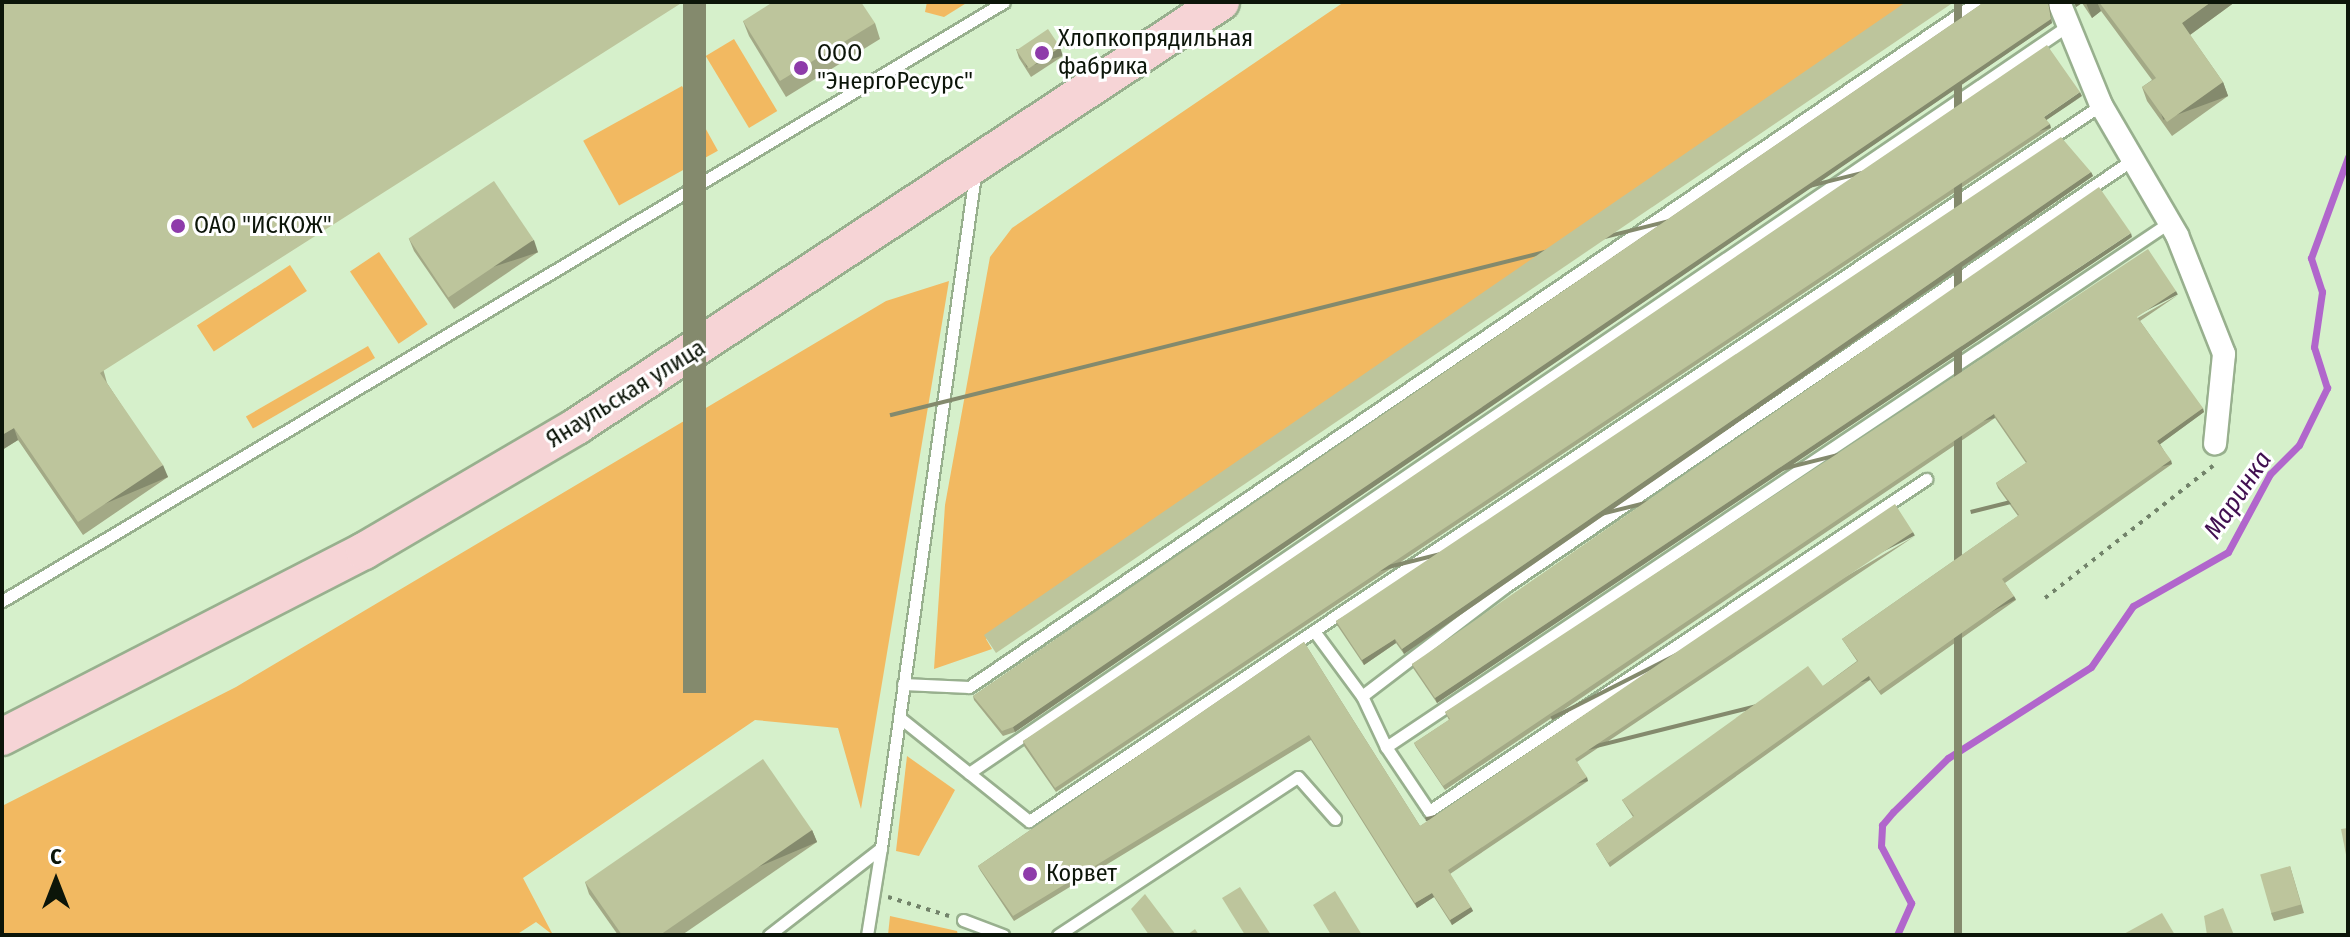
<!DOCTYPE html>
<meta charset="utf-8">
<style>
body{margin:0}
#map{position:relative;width:2350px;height:937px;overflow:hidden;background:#d6f0cb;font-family:"Fira Sans Condensed",sans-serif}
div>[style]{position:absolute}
.green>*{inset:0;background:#f2b961;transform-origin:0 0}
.stream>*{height:7px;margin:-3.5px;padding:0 3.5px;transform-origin:3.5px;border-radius:3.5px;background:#b166cc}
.path>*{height:4px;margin-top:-2px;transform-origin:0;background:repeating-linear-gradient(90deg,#72836a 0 4px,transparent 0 10px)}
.roads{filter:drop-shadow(2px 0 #98b08e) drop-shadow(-2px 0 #98b08e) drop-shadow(0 2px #98b08e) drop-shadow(0 -2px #98b08e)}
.lane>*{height:11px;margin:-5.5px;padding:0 5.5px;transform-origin:5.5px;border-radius:5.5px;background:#fff}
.street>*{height:22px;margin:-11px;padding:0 11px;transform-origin:11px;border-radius:11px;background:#fff}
.primary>*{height:36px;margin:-18px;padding:0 18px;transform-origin:18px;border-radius:18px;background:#f6d4d6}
.wall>*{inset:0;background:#a3a986}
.shaded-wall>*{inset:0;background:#848a6d;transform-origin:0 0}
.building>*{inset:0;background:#bdc59c;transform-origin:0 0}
.dots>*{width:22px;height:22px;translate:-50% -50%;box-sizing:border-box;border:4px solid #fff;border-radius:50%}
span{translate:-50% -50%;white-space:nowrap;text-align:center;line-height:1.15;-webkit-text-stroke:6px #fff;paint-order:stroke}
.poi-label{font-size:24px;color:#0c1509}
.left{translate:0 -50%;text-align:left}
.street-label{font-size:24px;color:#0c1509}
.water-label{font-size:26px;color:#410f50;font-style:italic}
.frame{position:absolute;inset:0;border:4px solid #0c1509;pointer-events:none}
.north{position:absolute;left:16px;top:841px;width:80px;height:80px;-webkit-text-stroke:6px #fff;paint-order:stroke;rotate:0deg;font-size:22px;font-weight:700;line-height:32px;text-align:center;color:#0c1509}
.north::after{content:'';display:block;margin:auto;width:28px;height:36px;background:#0c1509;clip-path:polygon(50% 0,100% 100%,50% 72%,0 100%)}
</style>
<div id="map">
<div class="green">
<i style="clip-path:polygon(927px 2px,968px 2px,944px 17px,925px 12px)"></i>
<i style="clip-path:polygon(1344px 2px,1914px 2px,986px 639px,992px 649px,934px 669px,945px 505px,990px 257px,1012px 228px)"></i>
<i style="left:734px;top:39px;width:84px;height:33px;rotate:59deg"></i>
<i style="left:682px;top:86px;width:74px;height:113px;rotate:61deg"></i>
<i style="left:379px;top:252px;width:87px;height:35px;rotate:56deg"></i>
<i style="left:290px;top:265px;width:31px;height:111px;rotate:57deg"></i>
<i style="clip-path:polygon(949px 281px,861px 809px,838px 728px,755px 720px,523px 878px,553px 935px,536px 922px,516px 935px,2px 935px,2px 806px,236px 687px,886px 301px)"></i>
<i style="left:368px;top:346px;width:14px;height:141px;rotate:60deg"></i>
<i style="clip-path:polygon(907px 756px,955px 790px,919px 856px,896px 851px)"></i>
<i style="clip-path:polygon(890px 916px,957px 931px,958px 935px,888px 935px)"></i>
</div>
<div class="stream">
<i style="left:1897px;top:935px;width:35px;rotate:-66deg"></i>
<i style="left:1911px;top:903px;width:64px;rotate:-117.8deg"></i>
<i style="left:1881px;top:846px;width:21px;rotate:-87deg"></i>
<i style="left:1882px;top:825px;width:17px;rotate:-50deg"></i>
<i style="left:1893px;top:812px;width:77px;rotate:-44.5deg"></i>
<i style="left:1948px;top:758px;width:169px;rotate:-32.5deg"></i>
<i style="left:2091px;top:667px;width:74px;rotate:-55.5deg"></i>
<i style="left:2133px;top:606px;width:109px;rotate:-29.6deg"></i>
<i style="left:2228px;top:552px;width:89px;rotate:-61.7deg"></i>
<i style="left:2270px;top:474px;width:41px;rotate:-45deg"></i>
<i style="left:2299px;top:445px;width:64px;rotate:-63.8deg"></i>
<i style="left:2327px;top:388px;width:43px;rotate:-107.6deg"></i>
<i style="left:2314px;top:347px;width:56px;rotate:-81.7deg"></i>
<i style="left:2322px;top:292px;width:36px;rotate:-108deg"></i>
<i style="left:2311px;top:258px;width:108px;rotate:-69.9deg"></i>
</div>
<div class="path">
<i style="left:2045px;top:598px;width:214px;rotate:-38.2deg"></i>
<i style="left:888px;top:897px;width:64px;rotate:17.3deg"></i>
</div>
<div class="roads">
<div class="lane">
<i style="left:2px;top:601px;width:1167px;rotate:-30.87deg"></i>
<i style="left:1314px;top:631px;width:81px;rotate:53.6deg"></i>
<i style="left:1362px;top:696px;width:180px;rotate:-37.3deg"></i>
<i style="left:1505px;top:587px;width:759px;rotate:-34.26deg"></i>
<i style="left:903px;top:684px;width:66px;rotate:2.6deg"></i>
<i style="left:969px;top:687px;width:1219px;rotate:-34.2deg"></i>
<i style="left:1362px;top:696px;width:56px;rotate:64.8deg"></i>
<i style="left:1386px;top:747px;width:944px;rotate:-33.81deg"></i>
<i style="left:899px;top:717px;width:90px;rotate:38.7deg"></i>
<i style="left:969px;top:773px;width:1330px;rotate:-34.22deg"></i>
<i style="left:1386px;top:747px;width:77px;rotate:56.1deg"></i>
<i style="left:1429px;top:811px;width:598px;rotate:-33.74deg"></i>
<i style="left:969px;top:773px;width:77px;rotate:38.7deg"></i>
<i style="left:1029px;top:821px;width:1289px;rotate:-33.74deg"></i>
<i style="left:881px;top:848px;width:681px;rotate:-82.06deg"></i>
<i style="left:963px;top:920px;width:43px;rotate:20.6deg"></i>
<i style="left:769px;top:935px;width:142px;rotate:-37.8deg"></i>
<i style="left:881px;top:848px;width:88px;rotate:99.1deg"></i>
<i style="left:1058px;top:935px;width:287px;rotate:-33.4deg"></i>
<i style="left:1298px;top:777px;width:56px;rotate:48.6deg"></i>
</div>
<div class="street">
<i style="left:2059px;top:2px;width:111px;rotate:67.8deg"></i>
<i style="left:2101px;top:105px;width:151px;rotate:59.7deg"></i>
<i style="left:2177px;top:235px;width:128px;rotate:68.4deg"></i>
<i style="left:2224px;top:354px;width:90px;rotate:95.7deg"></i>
</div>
<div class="primary">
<i style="left:2px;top:737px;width:407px;rotate:-27.2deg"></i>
<i style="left:364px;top:551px;width:247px;rotate:-30.4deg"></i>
<i style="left:577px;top:426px;width:771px;rotate:-33.36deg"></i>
</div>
</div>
<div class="wall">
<i style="clip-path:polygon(2px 2px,107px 383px,168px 477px,83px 535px,18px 440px,2px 450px)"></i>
<i style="clip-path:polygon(2074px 2px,2235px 2px,2190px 35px,2223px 82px,2228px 96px,2172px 136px,2147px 101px,2142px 87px,2152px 80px,2101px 11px,2092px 18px,2082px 3px,2076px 7px)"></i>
<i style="clip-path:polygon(1980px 5px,2052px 23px,1015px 732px,1003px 736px,974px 700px,973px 696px)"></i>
<i style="clip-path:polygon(743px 21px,875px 23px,880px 39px,786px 97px,749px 36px)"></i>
<i style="clip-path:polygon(1016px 49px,1063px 56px,1031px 77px,1019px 58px)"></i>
<i style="clip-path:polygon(2082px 96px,2046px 120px,2051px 128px,1056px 792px,1024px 746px,1023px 741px)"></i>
<i style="clip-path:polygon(2091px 172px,2093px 176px,1404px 654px,1396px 643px,1364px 665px,1337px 625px,1336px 621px)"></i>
<i style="clip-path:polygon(2132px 237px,1437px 703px,1413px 668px,1412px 664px)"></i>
<i style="clip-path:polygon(409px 239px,538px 252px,454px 309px,414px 251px)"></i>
<i style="clip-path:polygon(2178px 295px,2140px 321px,2204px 412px,2160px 444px,2172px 464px,2005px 583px,2016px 600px,1881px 695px,1870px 680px,1610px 867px,1596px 844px,1633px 817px,1622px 800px,1823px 686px,1857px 661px,1842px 639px,2018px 516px,1998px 488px,1996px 483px,2026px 463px,1995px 418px,1445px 790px,1416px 747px,1414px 743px,1449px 720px,1445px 712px)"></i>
<i style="clip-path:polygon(1915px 536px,1577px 762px,1588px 781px,1450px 874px,1473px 911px,1452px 925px,1434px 897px,1417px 908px,1311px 740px,1014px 921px,980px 870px,978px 866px,1304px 642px,1420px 826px)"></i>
<i style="clip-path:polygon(812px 830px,817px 842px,682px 935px,618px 935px,589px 894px,585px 882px)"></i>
<i style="clip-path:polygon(2290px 866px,2304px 913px,2274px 921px,2271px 913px)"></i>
</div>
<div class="shaded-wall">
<i style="left:683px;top:2px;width:23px;height:691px"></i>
<i style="left:1954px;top:2px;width:8px;height:1158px"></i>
<i style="clip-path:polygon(2049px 2px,2052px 23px,1015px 732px,1013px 727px)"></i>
<i style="clip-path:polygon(2074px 2px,2082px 2px,2082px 3px,2076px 7px)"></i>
<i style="clip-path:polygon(2089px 2px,2097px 2px,2101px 11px,2092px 18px,2086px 3px)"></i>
<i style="clip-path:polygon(2211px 2px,2235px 2px,2187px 37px,2182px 23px)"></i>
<i style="left:1060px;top:47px;width:9px;height:38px;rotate:72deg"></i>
<i style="left:2223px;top:82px;width:15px;height:69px;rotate:70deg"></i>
<i style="clip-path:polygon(2080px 92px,2082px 96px,2045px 121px,2044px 117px)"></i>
<i style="left:2050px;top:124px;width:4px;height:1196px;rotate:76deg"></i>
<i style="clip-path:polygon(2091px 172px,2093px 176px,1404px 654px,1402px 649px)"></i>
<i style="clip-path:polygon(2131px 233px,2132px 237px,1437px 703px,1435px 698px)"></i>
<i style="left:534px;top:240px;width:13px;height:102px;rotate:72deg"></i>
<i style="left:2176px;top:291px;width:4px;height:47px;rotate:63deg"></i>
<i style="clip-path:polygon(2203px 408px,2204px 412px,2159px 445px,2157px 441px)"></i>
<i style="left:1994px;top:414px;width:4px;height:665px;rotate:76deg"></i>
<i style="clip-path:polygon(14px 428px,18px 440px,2px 450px,2px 435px)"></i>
<i style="left:2171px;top:460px;width:4px;height:207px;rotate:76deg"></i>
<i style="left:163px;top:465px;width:13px;height:102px;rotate:67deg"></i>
<i style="left:1913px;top:532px;width:4px;height:407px;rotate:63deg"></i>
<i style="left:2014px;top:596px;width:4px;height:165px;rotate:63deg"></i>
<i style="clip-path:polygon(1395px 639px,1396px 643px,1364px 665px,1362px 660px)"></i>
<i style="left:1869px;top:676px;width:4px;height:321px;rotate:76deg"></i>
<i style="left:1587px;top:777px;width:4px;height:167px;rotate:76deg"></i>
<i style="left:812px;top:830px;width:13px;height:185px;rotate:67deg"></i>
<i style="clip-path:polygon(1432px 893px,1434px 897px,1417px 908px,1415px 903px)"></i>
<i style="clip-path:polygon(1471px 907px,1473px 911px,1452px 925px,1450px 920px)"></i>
</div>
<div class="building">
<i style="clip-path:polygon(2px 2px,683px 2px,100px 373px,163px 465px,78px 522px,14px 428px,2px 435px)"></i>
<i style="clip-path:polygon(773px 2px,861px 2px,875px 23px,780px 81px,743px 21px)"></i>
<i style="clip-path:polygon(1906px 2px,1954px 2px,996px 653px,984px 635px)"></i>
<i style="clip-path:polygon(1981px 2px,2048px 2px,2051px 19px,1013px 727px,1002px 731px,973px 696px,1980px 5px)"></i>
<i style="clip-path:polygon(2099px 2px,2211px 2px,2182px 23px,2223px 82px,2167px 122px,2142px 87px,2156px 78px)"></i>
<i style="left:1048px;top:29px;width:22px;height:38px;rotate:56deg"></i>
<i style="clip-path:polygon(2047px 45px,2080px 92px,2044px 117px,2050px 124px,1055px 788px,1023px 741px)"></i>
<i style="clip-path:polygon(2061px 137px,2091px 172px,1402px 649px,1395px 639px,1362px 660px,1336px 621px)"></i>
<i style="left:494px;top:181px;width:71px;height:103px;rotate:56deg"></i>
<i style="clip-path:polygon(2099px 187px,2131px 233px,1435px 698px,1412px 664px)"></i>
<i style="clip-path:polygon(2148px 249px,2176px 291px,2137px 317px,2203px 408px,2157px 441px,2171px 460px,2002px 579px,2014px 596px,1879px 691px,1869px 676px,1608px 863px,1596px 844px,1634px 816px,1622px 800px,1808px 666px,1823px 686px,1858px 661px,1842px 639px,2019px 515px,1996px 483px,2027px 462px,1994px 414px,1443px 786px,1414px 743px,1450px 719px,1445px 712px)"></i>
<i style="clip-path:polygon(1895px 504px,1913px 532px,1575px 759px,1587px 777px,1448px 870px,1471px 907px,1450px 920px,1432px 893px,1415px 903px,1309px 735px,1013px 916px,978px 866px,1304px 642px,1420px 826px)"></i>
<i style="clip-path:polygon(763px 759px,812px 830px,660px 935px,622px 935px,585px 882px)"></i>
<i style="clip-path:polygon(2348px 828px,2348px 865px,2341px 829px)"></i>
<i style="left:2290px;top:866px;width:40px;height:31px;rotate:74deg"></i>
<i style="clip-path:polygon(1240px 887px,1271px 935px,1245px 935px,1222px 898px)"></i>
<i style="clip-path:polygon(1335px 891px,1362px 935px,1331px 935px,1313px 905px)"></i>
<i style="clip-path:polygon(1145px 894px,1176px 935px,1149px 935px,1131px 909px)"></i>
<i style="clip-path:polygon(2223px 908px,2234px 935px,2207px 935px,2204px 916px)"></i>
<i style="clip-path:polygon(2162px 913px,2175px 935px,2122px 935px)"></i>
<i style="clip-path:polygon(1195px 929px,1199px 935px,1187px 935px)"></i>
</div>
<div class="dots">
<i style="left:1042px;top:53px;background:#8e3baa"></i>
<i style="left:801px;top:68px;background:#8e3baa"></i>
<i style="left:178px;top:226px;background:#8e3baa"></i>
<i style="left:1030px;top:874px;background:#8e3baa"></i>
</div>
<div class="poi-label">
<span class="left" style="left:1058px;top:53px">Хлопкопрядильная<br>фабрика</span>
<span class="left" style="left:817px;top:68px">ООО<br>"ЭнергоРесурс"</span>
<span class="left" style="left:194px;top:226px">ОАО "ИСКОЖ"</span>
<span class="left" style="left:1046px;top:874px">Корвет</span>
</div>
<div class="street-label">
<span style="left:626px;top:394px;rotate:-32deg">Янаульская улица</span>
</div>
<div class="water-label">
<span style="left:2238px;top:495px;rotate:-56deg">Маринка</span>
</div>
<div class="frame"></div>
<div class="north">С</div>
</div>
